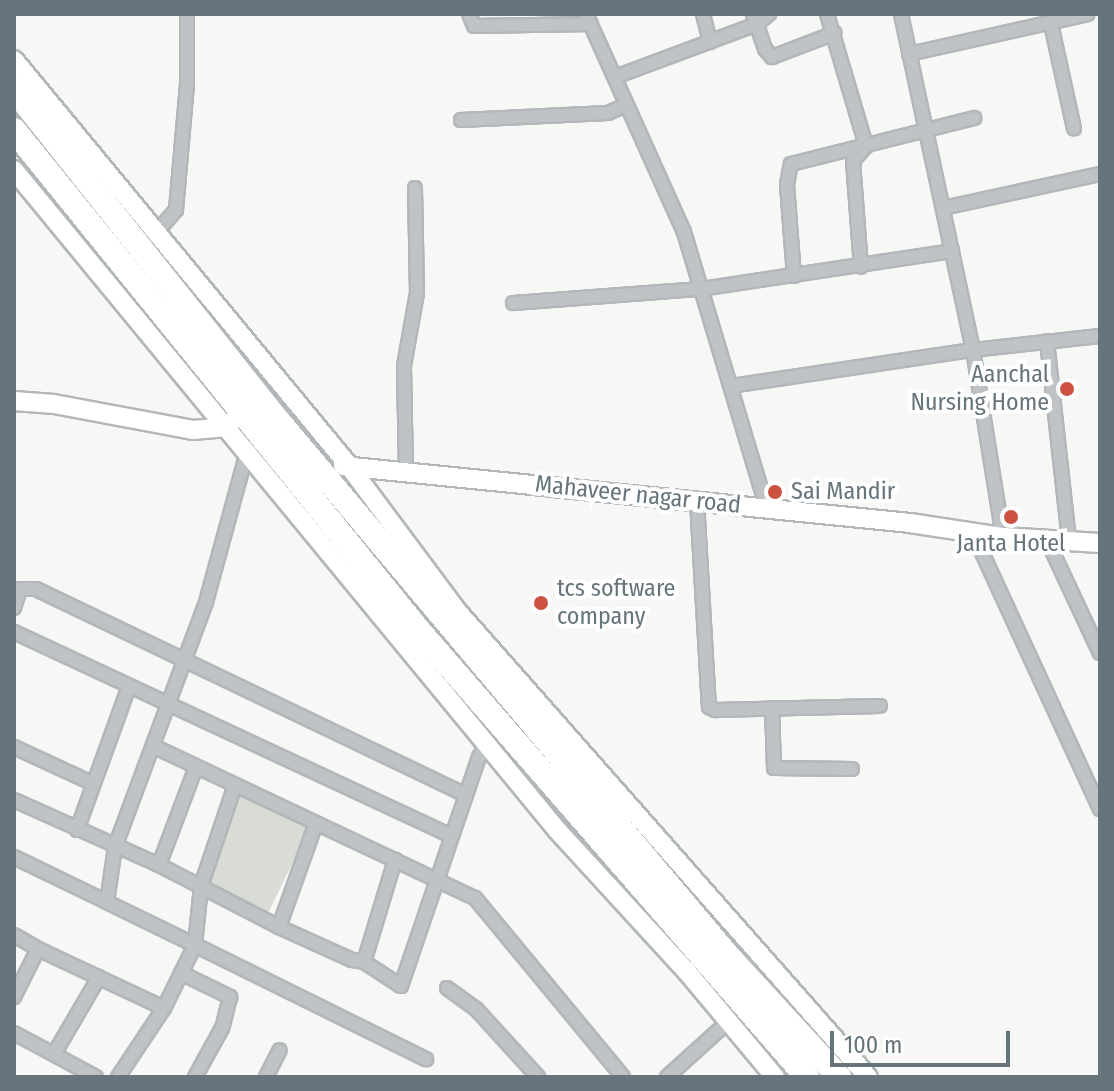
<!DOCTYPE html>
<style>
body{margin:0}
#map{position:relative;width:1114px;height:1091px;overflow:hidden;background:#f7f7f5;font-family:"Fira Sans Condensed",sans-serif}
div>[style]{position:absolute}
.green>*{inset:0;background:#d8dcd5;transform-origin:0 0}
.roads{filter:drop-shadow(2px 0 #b2b7ba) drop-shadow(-2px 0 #b2b7ba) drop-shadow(0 2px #b2b7ba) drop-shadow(0 -2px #b2b7ba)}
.street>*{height:12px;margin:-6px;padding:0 6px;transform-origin:6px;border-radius:6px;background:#bfc3c6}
.secondary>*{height:18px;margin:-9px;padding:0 9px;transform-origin:9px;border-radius:9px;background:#fff}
.highway>*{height:24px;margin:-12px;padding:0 12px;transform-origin:12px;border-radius:12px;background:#fff}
.dots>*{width:22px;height:22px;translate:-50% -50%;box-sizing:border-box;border:4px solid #fff;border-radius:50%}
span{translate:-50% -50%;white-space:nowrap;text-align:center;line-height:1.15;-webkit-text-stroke:8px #fff;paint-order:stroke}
.poi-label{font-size:24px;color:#66757c}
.right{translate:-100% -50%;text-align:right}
.left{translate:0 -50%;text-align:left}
.street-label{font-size:24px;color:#66757c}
.frame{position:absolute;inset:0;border:16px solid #66757c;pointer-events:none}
.scale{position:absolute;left:830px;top:1031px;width:180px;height:36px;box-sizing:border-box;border:4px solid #66757c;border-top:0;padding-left:10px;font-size:24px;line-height:28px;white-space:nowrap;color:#66757c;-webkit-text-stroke:6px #fff;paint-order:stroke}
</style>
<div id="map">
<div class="green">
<i style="left:236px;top:794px;width:81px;height:97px;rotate:26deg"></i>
</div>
<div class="roads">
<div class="street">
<i style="left:469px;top:14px;width:13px;rotate:67deg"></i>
<i style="left:474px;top:26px;width:117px;rotate:-1deg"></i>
<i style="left:586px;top:14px;width:239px;rotate:65.8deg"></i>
<i style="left:684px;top:232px;width:288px;rotate:73.3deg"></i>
<i style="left:703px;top:14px;width:29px;rotate:76deg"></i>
<i style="left:753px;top:14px;width:37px;rotate:71deg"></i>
<i style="left:765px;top:49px;width:11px;rotate:49deg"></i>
<i style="left:772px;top:57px;width:67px;rotate:-20.9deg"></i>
<i style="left:827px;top:14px;width:138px;rotate:73.5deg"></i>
<i style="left:866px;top:146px;width:20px;rotate:131deg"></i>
<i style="left:853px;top:161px;width:106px;rotate:85.7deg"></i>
<i style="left:1051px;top:24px;width:107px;rotate:77.6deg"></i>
<i style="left:909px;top:54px;width:183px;rotate:-12.6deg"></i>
<i style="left:615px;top:77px;width:152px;rotate:-20.5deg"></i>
<i style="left:757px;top:24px;width:16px;rotate:-40deg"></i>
<i style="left:461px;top:120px;width:147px;rotate:-2.7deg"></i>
<i style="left:608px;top:113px;width:20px;rotate:-24deg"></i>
<i style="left:943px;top:208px;width:161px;rotate:-12.2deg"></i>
<i style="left:155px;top:234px;width:32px;rotate:-49deg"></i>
<i style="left:176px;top:210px;width:127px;rotate:-85deg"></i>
<i style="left:187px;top:83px;width:69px;rotate:-90deg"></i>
<i style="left:794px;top:276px;width:92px;rotate:-94.4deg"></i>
<i style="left:787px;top:184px;width:20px;rotate:-79deg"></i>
<i style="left:791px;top:164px;width:189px;rotate:-14.1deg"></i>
<i style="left:513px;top:303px;width:189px;rotate:-4.3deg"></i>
<i style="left:701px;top:289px;width:254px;rotate:-8.6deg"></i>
<i style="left:1047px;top:341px;width:201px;rotate:83.7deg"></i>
<i style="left:731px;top:386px;width:245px;rotate:-8.5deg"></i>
<i style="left:973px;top:350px;width:344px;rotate:-102.1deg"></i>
<i style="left:406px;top:472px;width:106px;rotate:-91.1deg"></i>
<i style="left:404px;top:366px;width:74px;rotate:-79.9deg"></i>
<i style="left:417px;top:293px;width:105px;rotate:-91.1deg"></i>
<i style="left:697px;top:501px;width:206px;rotate:86.7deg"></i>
<i style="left:709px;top:707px;width:7px;rotate:27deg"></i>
<i style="left:715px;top:710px;width:165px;rotate:-1.4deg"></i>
<i style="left:973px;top:533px;width:304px;rotate:65.3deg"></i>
<i style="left:1003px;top:537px;width:189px;rotate:-99.1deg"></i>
<i style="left:973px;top:350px;width:128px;rotate:-6.3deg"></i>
<i style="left:1047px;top:540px;width:125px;rotate:64.9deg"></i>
<i style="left:14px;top:608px;width:20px;rotate:-72deg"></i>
<i style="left:20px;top:589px;width:16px"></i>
<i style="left:36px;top:589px;width:477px;rotate:25.6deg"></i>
<i style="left:14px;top:632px;width:483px;rotate:25deg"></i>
<i style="left:772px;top:708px;width:60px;rotate:88.1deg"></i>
<i style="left:774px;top:768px;width:78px;rotate:0.7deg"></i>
<i style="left:153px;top:746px;width:356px;rotate:25.3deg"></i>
<i style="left:475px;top:898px;width:232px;rotate:50.4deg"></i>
<i style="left:14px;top:747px;width:86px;rotate:24.8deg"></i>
<i style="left:235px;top:785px;width:107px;rotate:108.6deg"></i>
<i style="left:201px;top:886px;width:59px;rotate:95.8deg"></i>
<i style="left:195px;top:945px;width:258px;rotate:26.3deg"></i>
<i style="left:14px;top:800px;width:159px;rotate:24.1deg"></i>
<i style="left:159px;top:865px;width:135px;rotate:27.3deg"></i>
<i style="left:279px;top:927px;width:80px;rotate:24.3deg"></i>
<i style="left:352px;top:960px;width:12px;rotate:9deg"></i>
<i style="left:364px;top:962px;width:44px;rotate:33deg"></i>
<i style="left:401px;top:986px;width:242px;rotate:-71.2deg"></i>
<i style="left:479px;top:757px;width:14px;rotate:-56deg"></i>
<i style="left:77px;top:830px;width:153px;rotate:-70.1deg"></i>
<i style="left:14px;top:857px;width:103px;rotate:25.8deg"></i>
<i style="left:159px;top:865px;width:105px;rotate:-69.3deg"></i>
<i style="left:279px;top:927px;width:110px;rotate:-70.4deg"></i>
<i style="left:14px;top:935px;width:28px;rotate:30deg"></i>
<i style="left:38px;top:949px;width:54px;rotate:116.6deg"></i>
<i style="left:38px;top:949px;width:139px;rotate:25.1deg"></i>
<i style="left:164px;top:1008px;width:70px;rotate:-63.8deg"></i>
<i style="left:195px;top:945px;width:98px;rotate:-154deg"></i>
<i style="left:107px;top:902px;width:56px;rotate:-81.7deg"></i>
<i style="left:115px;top:847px;width:261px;rotate:-69.6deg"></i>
<i style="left:206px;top:602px;width:156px;rotate:-74.7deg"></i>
<i style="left:247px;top:452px;width:26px;rotate:-39deg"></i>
<i style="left:364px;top:962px;width:107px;rotate:-73.1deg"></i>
<i style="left:181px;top:973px;width:55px;rotate:26.1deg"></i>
<i style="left:230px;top:997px;width:32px;rotate:104deg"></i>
<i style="left:222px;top:1028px;width:56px;rotate:118.9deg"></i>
<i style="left:447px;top:988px;width:36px;rotate:36deg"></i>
<i style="left:476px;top:1009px;width:92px;rotate:47.6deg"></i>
<i style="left:14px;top:1033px;width:93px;rotate:28.2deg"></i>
<i style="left:54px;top:1054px;width:89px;rotate:-59.7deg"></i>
<i style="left:118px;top:1077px;width:83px;rotate:-56.3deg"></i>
<i style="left:266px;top:1077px;width:30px;rotate:-63deg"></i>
<i style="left:667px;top:1077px;width:84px;rotate:-42.1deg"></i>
</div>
<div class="secondary">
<i style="left:14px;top:60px;width:526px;rotate:50.47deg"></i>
<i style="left:349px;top:466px;width:181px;rotate:53.3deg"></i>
<i style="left:457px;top:611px;width:621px;rotate:48.59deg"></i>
<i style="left:14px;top:170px;width:856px;rotate:50.55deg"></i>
<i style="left:558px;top:831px;width:193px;rotate:47.5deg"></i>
<i style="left:688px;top:973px;width:136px;rotate:50.1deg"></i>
<i style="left:14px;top:401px;width:40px;rotate:4.3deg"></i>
<i style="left:54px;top:404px;width:141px;rotate:10.6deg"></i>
<i style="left:193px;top:430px;width:32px;rotate:-5deg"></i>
<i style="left:225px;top:427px;width:8px;rotate:-40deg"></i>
<i style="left:343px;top:466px;width:570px;rotate:5.74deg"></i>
<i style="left:910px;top:523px;width:94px;rotate:8.6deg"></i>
<i style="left:1003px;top:537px;width:97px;rotate:3.5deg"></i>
</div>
<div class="highway">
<i style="left:14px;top:89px;width:427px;rotate:51.5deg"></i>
<i style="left:280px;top:423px;width:695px;rotate:49.96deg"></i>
<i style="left:727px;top:955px;width:166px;rotate:47.4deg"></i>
<i style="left:14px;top:130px;width:646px;rotate:51.04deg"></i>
<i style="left:420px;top:632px;width:590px;rotate:48.99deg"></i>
</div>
</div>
<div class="dots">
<i style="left:1067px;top:389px;background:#cc5140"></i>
<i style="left:775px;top:492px;background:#cc5140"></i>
<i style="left:1011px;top:517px;background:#cc5140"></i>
<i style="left:541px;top:603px;background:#cc5140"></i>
</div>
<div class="poi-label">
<span class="right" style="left:1049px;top:389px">Aanchal<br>Nursing Home</span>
<span class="left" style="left:791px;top:492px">Sai Mandir</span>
<span style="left:1011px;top:544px">Janta Hotel</span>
<span class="left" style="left:557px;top:603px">tcs software<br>company</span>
</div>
<div class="street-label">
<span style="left:638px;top:495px;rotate:6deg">Mahaveer nagar road</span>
</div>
<div class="frame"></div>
<div class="scale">100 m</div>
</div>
